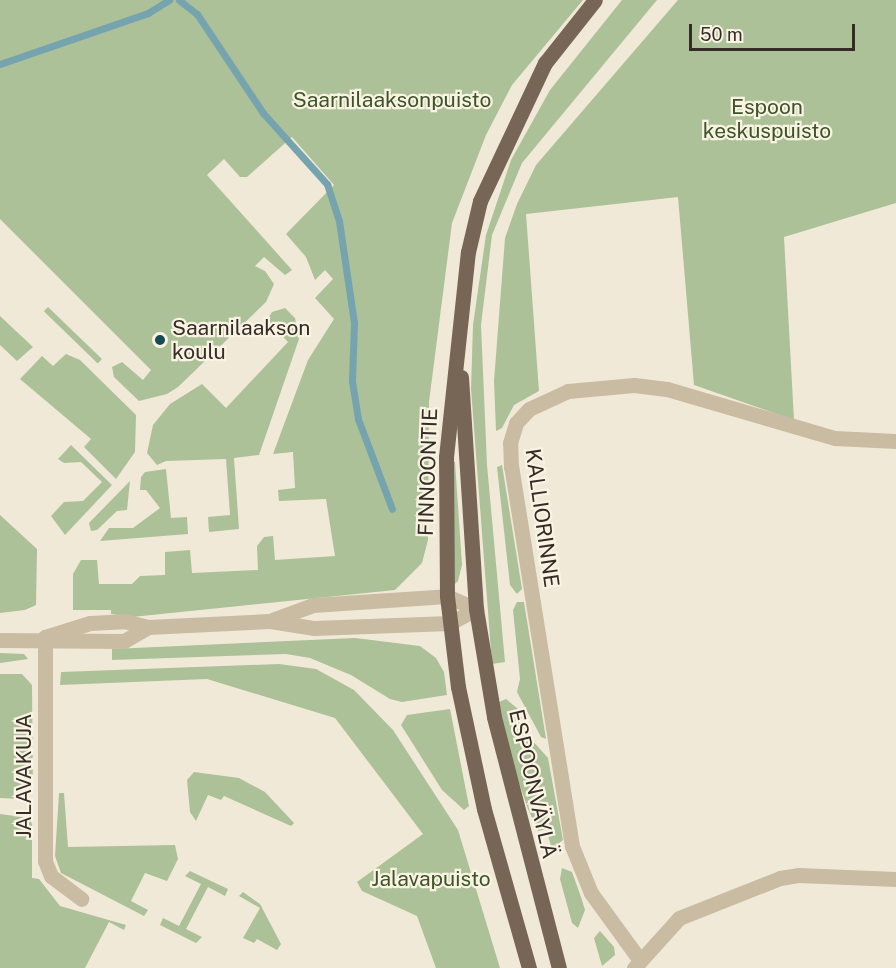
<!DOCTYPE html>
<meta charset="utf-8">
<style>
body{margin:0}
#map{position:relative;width:896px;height:968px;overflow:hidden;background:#f1e9d7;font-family:"Public Sans",sans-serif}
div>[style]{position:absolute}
.green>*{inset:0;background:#acc197;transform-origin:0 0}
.stream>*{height:7px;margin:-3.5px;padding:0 3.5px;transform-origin:3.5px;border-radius:3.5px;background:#75a4af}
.minor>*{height:15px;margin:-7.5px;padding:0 7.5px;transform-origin:7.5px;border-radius:7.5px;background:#cabba3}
.tertiary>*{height:15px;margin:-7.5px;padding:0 7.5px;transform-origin:7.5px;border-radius:7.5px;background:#cabba3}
.primary>*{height:15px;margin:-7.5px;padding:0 7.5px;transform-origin:7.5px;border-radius:7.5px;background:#765}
.dots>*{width:16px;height:16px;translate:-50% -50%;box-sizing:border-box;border:3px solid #f9f3e3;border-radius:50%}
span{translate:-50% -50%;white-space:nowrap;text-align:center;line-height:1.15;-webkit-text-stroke:4.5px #f9f3e3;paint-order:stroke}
.park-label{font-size:21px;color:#3d5328}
.poi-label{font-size:21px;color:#342c25}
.left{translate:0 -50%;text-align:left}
.street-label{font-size:21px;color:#342c25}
.scale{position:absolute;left:689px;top:24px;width:166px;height:27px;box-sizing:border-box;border:3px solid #342c25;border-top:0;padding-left:8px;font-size:18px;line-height:21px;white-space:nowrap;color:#342c25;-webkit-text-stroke:4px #f9f3e3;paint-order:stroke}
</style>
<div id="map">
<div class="green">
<i style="clip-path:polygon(0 0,583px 0,512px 85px,486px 135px,452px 223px,429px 402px,428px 540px,422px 563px,395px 590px,132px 617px,111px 614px,111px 610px,73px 610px,73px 574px,81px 560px,97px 560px,99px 584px,132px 584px,140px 576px,165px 575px,165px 552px,190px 550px,192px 573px,258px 570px,257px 546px,264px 537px,273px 536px,275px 560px,335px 556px,326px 499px,279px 501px,278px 490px,295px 488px,293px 452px,273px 454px,308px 360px,334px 319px,315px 298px,333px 279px,325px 270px,315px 280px,306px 257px,286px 234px,334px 185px,292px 137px,247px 177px,240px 177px,224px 159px,207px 175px,292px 270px,285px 275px,264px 257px,255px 266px,265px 271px,274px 284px,266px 302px,178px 387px,167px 394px,139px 401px,114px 377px,112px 367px,122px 362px,143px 380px,151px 370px,0 219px)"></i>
<i style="clip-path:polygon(622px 0,657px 0,522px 163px,492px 235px,481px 325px,487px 465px,505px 662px,492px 664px,471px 389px,473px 325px,486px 235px,511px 160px,550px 90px)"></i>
<i style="clip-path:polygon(678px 0,896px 0,896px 203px,784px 237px,794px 420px,694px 385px,678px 197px,526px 214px,539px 391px,514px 405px,502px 428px,496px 431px,494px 381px,505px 238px,517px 204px,536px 165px)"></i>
<i style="left:48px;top:307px;width:75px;height:6px;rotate:44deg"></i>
<i style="clip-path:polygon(285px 308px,295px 318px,299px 339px,259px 455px,234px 458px,239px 529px,209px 532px,208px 517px,230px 515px,226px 459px,166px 461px,157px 465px,147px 453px,153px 425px,170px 404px,202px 384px,226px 408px,288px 342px,267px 320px,272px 312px)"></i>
<i style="clip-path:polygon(0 316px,33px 347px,17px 361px,0 345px)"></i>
<i style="clip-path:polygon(66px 354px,80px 360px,136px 415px,135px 452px,116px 479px,84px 447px,91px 439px,20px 379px,42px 356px,53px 366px)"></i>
<i style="clip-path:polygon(71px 445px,112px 485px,65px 535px,51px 516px,64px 502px,83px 501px,102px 482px,81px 462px,64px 463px,58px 459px)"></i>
<i style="clip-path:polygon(451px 461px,455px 462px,462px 565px,458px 581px,452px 587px)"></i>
<i style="clip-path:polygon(502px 465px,522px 589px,517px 594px,510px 585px,497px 467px)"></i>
<i style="clip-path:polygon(166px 469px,171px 518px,187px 517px,188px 534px,100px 541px,109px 528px,133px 528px,160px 508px,146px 490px,140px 490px,141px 477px,145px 472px)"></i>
<i style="clip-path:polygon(130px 481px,127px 510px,117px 511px,97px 530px,91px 531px,89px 523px)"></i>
<i style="clip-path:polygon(0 515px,37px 549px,36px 605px,25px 610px,0 613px)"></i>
<i style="clip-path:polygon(517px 602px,524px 602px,546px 739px,541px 737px,517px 692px,520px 679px,513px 610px)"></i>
<i style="clip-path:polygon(355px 638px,420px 646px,436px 658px,444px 672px,447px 695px,402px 702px,390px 699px,351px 675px,310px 658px,286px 654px,112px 660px,112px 649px)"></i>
<i style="clip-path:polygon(0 653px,24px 654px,28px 659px,0 663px)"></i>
<i style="clip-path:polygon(279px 664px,316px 669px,354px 690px,393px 730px,458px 830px,500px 968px,436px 968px,417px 916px,362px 891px,357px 882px,423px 834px,335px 718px,207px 679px,60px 685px,61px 672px)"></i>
<i style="clip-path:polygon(0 674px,22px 674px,32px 685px,33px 791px,19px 799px,0 798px)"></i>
<i style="clip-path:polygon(506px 699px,518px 709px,531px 739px,548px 758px,563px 840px,552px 849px,546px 829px,538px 831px,528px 809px,510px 757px,499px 702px)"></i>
<i style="clip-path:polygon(450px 709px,469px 806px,464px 810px,442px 790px,401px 725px,407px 715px)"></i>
<i style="clip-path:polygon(194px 772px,239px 778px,265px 792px,294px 823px,291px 826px,224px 796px,221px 800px,208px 795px,196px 821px,190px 812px,187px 780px)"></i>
<i style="clip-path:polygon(59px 793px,64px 793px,68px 847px,175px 845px,178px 859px,167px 881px,145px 873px,131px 901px,148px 910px,144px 916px,61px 873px,55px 856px)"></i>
<i style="clip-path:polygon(0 814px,29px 818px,32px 824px,32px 878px,39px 879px,60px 906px,126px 925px,124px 930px,109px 922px,85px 968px,0 968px)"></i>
<i style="clip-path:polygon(562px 868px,572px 872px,581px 897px,585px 910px,578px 928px,572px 923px,560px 879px)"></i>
<i style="clip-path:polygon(190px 871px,228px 889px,225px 896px,208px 887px,186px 929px,202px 937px,196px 943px,160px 925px,163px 918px,179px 926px,201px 884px,185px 876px)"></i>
<i style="clip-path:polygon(243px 892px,260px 904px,281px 944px,277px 950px,257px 939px,254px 943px,243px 938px,260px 908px,239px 896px)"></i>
<i style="clip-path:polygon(600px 931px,614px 947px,615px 955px,602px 966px,594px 938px)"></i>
</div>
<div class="stream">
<i style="left:179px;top:0;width:23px;rotate:38deg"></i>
<i style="left:197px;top:14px;width:119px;rotate:56.3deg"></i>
<i style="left:263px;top:113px;width:96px;rotate:48deg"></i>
<i style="left:327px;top:184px;width:39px;rotate:72deg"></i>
<i style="left:339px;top:221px;width:103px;rotate:81.6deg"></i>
<i style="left:354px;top:323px;width:58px;rotate:92deg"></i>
<i style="left:352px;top:381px;width:38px;rotate:81deg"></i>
<i style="left:358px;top:419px;width:96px;rotate:69.3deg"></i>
<i style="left:0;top:64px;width:157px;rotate:-19deg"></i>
<i style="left:148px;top:13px;width:25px;rotate:-32deg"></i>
</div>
<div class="minor">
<i style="left:45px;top:637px;width:224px;rotate:90deg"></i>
<i style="left:45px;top:861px;width:16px;rotate:68deg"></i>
<i style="left:51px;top:876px;width:38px;rotate:37deg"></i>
<i style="left:639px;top:959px;width:82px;rotate:-126deg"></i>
<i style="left:591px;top:893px;width:51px;rotate:-112deg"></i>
<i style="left:572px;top:846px;width:384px;rotate:-99.1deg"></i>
<i style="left:511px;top:467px;width:24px;rotate:-92deg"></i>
<i style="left:510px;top:443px;width:21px;rotate:-73deg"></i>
<i style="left:516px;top:423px;width:19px;rotate:-47deg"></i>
<i style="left:529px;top:409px;width:43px;rotate:-24.8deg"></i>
<i style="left:568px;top:391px;width:66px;rotate:-5.2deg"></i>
<i style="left:634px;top:385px;width:33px;rotate:7deg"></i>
<i style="left:667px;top:389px;width:175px;rotate:16.3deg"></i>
<i style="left:835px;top:438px;width:61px;rotate:2.8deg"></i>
<i style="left:634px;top:968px;width:67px;rotate:-48deg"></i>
<i style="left:679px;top:918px;width:109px;rotate:-21.6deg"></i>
<i style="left:780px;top:878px;width:18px;rotate:-9deg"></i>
<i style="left:798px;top:875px;width:98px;rotate:2.3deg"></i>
</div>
<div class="tertiary">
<i style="left:272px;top:620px;width:44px;rotate:-20.1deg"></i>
<i style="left:313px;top:605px;width:134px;rotate:-3.8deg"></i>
<i style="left:447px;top:596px;width:32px;rotate:24deg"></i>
<i style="left:45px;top:637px;width:47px;rotate:-17.3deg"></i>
<i style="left:90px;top:623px;width:34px;rotate:-3deg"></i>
<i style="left:124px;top:621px;width:25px;rotate:14deg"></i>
<i style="left:148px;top:627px;width:122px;rotate:-2.8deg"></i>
<i style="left:270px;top:621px;width:45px;rotate:9deg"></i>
<i style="left:314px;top:628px;width:136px;rotate:-2.1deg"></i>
<i style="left:450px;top:623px;width:30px;rotate:-28deg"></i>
<i style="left:0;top:640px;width:124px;rotate:0.5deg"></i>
<i style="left:124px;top:641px;width:28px;rotate:-30deg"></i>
</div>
<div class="primary">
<i style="left:461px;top:377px;width:232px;rotate:86.3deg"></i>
<i style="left:476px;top:609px;width:109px;rotate:80.5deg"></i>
<i style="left:494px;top:717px;width:259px;rotate:75.5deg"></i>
<i style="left:529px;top:968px;width:165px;rotate:-105.8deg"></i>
<i style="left:484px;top:809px;width:125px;rotate:-102deg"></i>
<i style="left:458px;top:687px;width:92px;rotate:-96.9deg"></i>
<i style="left:447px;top:596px;width:139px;rotate:-90.4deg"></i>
<i style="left:446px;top:457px;width:206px;rotate:-83.9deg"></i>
<i style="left:468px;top:252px;width:52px;rotate:-76.8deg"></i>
<i style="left:480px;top:201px;width:153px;rotate:-64.8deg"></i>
<i style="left:545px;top:63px;width:80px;rotate:-51.6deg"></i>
</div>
<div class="dots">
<i style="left:160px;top:340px;background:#1a4956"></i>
</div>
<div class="park-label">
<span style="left:392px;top:100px">Saarnilaaksonpuisto</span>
<span style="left:767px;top:119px">Espoon<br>keskuspuisto</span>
<span style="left:431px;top:879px">Jalavapuisto</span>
</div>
<div class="poi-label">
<span class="left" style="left:172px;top:340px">Saarnilaakson<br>koulu</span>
</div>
<div class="street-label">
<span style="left:428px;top:472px;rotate:-88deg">FINNOONTIE</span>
<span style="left:542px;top:518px;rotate:82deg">KALLIORINNE</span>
<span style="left:24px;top:776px;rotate:-90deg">JALAVAKUJA</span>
<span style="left:533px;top:784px;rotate:77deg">ESPOONVÄYLÄ</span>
</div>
<div class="scale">50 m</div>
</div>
